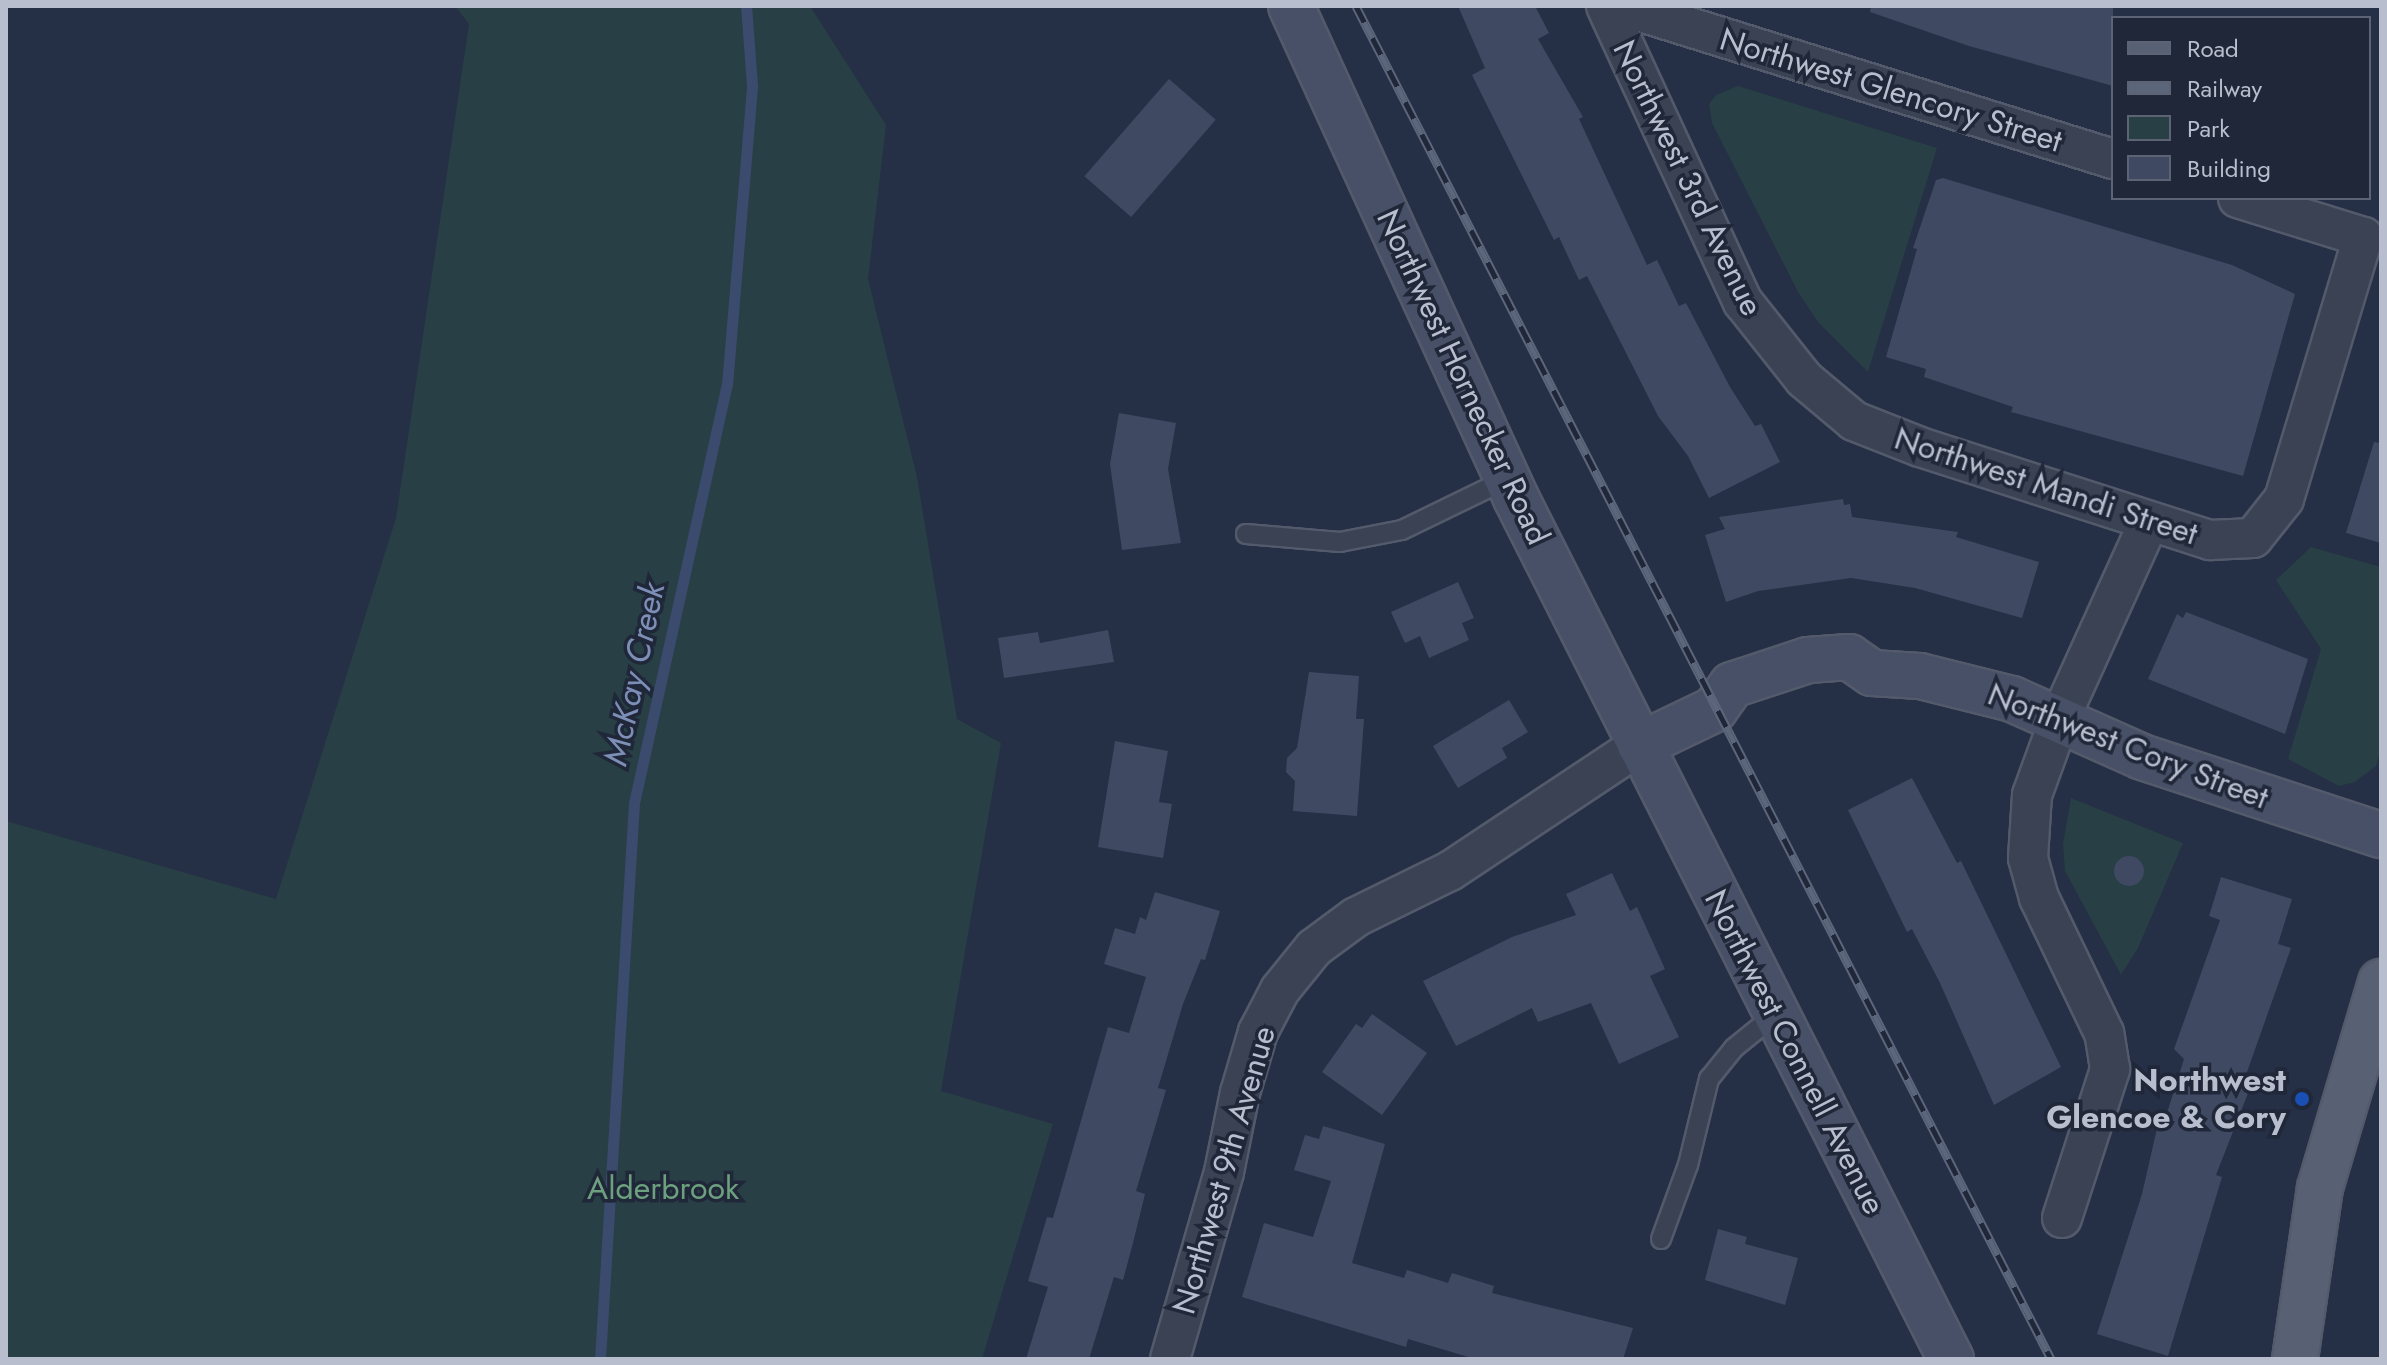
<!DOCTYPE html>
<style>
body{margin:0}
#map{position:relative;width:2387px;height:1365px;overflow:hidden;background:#252f45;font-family:Jost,sans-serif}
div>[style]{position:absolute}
.green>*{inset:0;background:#283f45}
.stream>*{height:11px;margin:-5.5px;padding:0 5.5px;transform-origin:5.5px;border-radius:5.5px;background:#3a4b6e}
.building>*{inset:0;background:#3f4a62;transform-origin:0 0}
.round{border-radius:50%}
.roads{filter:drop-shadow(2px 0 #535a6b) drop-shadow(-2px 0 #535a6b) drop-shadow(0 2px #535a6b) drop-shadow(0 -2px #535a6b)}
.lane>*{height:18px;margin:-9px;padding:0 9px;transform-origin:9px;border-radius:9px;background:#3a4254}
.street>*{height:38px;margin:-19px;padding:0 19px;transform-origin:19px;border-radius:19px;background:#3a4254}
.secondary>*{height:44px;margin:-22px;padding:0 22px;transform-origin:22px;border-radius:22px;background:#485067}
.primary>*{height:44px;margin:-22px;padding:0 22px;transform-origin:22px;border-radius:22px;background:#586174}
.rail>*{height:9px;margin-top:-4.5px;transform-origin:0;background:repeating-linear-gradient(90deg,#1f2739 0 18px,#5c667b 0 36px);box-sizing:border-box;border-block:2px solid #5c667b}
.dots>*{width:22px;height:22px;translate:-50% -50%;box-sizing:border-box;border:4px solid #1f2739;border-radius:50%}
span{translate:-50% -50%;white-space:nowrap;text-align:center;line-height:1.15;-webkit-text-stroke:7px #1f2739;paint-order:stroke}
.street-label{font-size:32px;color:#b8becd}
.poi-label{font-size:32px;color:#b8becd;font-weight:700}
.right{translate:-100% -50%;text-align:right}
.park-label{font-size:32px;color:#6da07e}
.water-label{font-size:34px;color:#7d8fb6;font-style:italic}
.frame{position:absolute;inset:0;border:8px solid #b8becd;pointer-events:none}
.legend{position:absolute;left:2111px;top:16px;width:260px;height:184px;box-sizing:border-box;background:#1f2739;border:2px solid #5c6374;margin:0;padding:10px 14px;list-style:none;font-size:24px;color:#b8becd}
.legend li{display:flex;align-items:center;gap:16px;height:40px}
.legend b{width:40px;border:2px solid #5c6374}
</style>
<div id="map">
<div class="green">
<i style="clip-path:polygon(455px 6px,810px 6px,886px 125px,868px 279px,917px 477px,957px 719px,1001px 743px,941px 1091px,1053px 1124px,982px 1359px,6px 1359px,6px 821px,276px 899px,396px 518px,469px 24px)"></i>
<i style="clip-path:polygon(1738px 86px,1937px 148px,1868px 372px,1818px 322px,1798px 292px,1712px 123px,1709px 104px,1716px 95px)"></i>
<i style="clip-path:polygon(2311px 547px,2381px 567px,2381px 749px,2376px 766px,2355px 782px,2339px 786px,2288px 759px,2321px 649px,2276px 580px)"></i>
<i style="clip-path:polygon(2071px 798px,2183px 843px,2138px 948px,2121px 975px,2065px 871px,2063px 844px)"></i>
</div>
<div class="stream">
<i style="left:600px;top:1359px;width:557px;rotate:-86.5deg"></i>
<i style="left:634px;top:803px;width:428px;rotate:-77.5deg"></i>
<i style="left:727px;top:385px;width:301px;rotate:-85.2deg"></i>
<i style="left:752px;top:85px;width:79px;rotate:-94.3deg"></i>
</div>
<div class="building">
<i style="clip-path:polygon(1458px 6px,1535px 6px,1549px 33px,1538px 39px,1583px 117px,1579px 119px,1647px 265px,1657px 260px,1679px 306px,1686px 303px,1730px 387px,1755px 426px,1761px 424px,1780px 462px,1709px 498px,1688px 456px,1658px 416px,1587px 276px,1579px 280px,1559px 237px,1554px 240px,1472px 75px,1485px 68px)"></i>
<i style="clip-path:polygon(1871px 6px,2113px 6px,2113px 86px,1969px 46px,1870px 12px)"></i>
<i style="left:1169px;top:79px;width:62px;height:129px;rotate:41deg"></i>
<i style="clip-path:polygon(1943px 178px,2232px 265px,2295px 294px,2243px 476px,2011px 412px,2013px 407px,1924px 377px,1926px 369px,1886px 357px,1917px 249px,1913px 248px,1936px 180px)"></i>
<i style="clip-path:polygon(1119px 413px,1176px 423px,1168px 469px,1181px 543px,1122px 550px,1110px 464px)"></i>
<i style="clip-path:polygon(2374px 442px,2381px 443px,2381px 543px,2346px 533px)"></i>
<i style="clip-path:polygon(1843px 499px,1844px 505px,1850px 504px,1852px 517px,1958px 532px,1956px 537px,2039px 562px,2022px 618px,1915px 588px,1851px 578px,1758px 591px,1726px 602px,1705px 535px,1725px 529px,1719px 517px)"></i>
<i style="clip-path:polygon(1458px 582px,1474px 618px,1462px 623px,1469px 640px,1429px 658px,1420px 636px,1405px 643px,1391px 612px)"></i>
<i style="clip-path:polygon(2186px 612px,2308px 659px,2285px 734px,2148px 679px,2177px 614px,2183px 618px)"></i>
<i style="clip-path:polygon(1108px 630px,1114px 662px,1004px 678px,998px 638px,1038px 632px,1040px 643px)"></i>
<i style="clip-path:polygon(1309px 672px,1359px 676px,1356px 719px,1364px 719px,1357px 816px,1293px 811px,1295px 781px,1286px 772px,1287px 758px,1297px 748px)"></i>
<i style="clip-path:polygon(1509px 700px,1528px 732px,1502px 748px,1507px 758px,1458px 788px,1433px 746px)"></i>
<i style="clip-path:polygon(1115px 741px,1168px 751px,1159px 802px,1172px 804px,1163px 858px,1098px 847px)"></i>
<i style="clip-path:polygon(1912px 778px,1957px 863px,1961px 861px,2061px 1067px,1994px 1105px,1940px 983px,1912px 929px,1907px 932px,1848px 810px)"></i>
<i class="round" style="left:2114px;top:856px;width:30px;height:30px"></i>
<i style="clip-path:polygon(1612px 873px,1630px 911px,1637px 907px,1665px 969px,1650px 976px,1679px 1037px,1619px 1064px,1591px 1003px,1538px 1022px,1532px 1008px,1456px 1046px,1423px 981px,1512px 937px,1576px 915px,1566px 894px)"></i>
<i style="clip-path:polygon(2221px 877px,2292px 899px,2278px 944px,2291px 948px,2242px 1086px,2250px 1088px,2216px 1175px,2222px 1177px,2168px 1356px,2097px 1334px,2142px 1194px,2161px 1111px,2167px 1113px,2184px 1059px,2174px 1049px,2220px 920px,2209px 916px)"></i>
<i style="clip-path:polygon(1155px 892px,1220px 911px,1205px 960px,1201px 959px,1183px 1004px,1158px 1088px,1166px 1090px,1136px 1191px,1145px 1194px,1133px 1243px,1123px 1280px,1114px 1277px,1089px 1359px,1026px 1359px,1048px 1287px,1028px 1281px,1047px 1217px,1053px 1218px,1108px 1027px,1129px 1033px,1146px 977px,1104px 964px,1115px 928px,1135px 934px,1140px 917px,1146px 920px)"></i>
<i style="clip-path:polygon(1372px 1014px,1427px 1053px,1382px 1115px,1322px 1072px,1356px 1024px,1362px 1028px)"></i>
<i style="clip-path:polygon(1323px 1126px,1385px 1144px,1352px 1263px,1404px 1278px,1407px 1270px,1448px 1283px,1452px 1273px,1494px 1286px,1492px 1293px,1633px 1328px,1623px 1359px,1475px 1359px,1408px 1339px,1406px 1347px,1242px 1297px,1264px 1223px,1313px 1237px,1331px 1181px,1294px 1170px,1305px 1135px,1319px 1139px)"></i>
<i style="clip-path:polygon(1718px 1229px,1747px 1237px,1745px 1244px,1798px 1258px,1785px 1305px,1705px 1280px)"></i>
</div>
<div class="roads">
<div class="lane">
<i style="left:1246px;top:534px;width:94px;rotate:4.9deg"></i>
<i style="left:1340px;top:542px;width:63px;rotate:-11deg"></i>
<i style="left:1402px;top:530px;width:117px;rotate:-25.9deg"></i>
<i style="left:1661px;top:1239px;width:79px;rotate:-70deg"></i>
<i style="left:1688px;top:1165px;width:89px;rotate:-76.3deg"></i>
<i style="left:1709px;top:1079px;width:40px;rotate:-51deg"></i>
<i style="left:1734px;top:1048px;width:54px;rotate:-39deg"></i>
</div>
<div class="street">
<i style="left:1606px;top:6px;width:326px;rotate:65.2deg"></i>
<i style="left:1743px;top:302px;width:98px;rotate:51.6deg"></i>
<i style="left:1804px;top:379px;width:65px;rotate:40deg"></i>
<i style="left:1854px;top:421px;width:71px;rotate:21.5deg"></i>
<i style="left:1920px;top:447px;width:305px;rotate:17.8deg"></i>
<i style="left:2210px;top:540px;width:43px;rotate:-2.7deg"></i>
<i style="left:2253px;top:538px;width:50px;rotate:-51.5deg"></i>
<i style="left:2284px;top:499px;width:274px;rotate:-73.2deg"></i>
<i style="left:2363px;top:237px;width:131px;rotate:-162.7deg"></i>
<i style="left:1622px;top:6px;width:514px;rotate:17.31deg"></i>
<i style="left:2062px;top:1218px;width:157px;rotate:-72.1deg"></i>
<i style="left:2110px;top:1069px;width:36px;rotate:-99deg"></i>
<i style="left:2104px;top:1033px;width:150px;rotate:-115.7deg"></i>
<i style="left:2039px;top:898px;width:41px;rotate:-105.4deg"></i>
<i style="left:2028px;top:858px;width:63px;rotate:-86.4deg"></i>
<i style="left:2032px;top:795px;width:82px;rotate:-70deg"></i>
<i style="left:2060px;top:718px;width:215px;rotate:-65.6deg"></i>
<i style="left:1170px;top:1359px;width:195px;rotate:-73.9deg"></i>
<i style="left:1224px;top:1172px;width:81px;rotate:-78.6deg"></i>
<i style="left:1240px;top:1093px;width:64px;rotate:-73.6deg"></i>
<i style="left:1258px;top:1032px;width:47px;rotate:-62.4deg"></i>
<i style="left:1280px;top:990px;width:54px;rotate:-51deg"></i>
<i style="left:1314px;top:948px;width:52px;rotate:-36.4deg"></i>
<i style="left:1356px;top:917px;width:105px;rotate:-26.1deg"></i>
<i style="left:1450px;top:871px;width:228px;rotate:-33.6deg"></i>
</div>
<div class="secondary">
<i style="left:1291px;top:6px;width:541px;rotate:65.42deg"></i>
<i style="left:1516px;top:498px;width:965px;rotate:63.2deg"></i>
<i style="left:1640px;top:745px;width:83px;rotate:-25.6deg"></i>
<i style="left:1715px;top:709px;width:29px;rotate:-55deg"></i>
<i style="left:1732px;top:685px;width:80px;rotate:-18.2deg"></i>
<i style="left:1808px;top:660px;width:41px;rotate:-4.2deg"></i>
<i style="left:1849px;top:657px;width:28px;rotate:35deg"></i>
<i style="left:1872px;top:673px;width:48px;rotate:3.6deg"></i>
<i style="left:1920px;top:676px;width:95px;rotate:14deg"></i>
<i style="left:2012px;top:699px;width:142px;rotate:24deg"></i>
<i style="left:2142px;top:757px;width:251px;rotate:18.1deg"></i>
</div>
<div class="primary">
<i style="left:2295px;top:1359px;width:173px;rotate:-81.7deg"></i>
<i style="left:2320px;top:1188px;width:215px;rotate:-73.5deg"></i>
</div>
</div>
<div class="rail">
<i style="left:1356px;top:6px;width:1521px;rotate:62.81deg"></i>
</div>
<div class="dots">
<i style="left:2302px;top:1099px;background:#1a4fb4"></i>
</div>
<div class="street-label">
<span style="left:1891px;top:90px;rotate:17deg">Northwest Glencory Street</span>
<span style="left:1688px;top:178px;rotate:64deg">Northwest 3rd Avenue</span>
<span style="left:1463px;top:377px;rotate:65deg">Northwest Hornecker Road</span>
<span style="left:2046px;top:486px;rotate:18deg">Northwest Mandi Street</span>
<span style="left:2128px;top:746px;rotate:21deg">Northwest Cory Street</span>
<span style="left:1795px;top:1052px;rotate:63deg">Northwest Connell Avenue</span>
<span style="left:1224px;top:1170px;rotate:-74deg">Northwest 9th Avenue</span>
</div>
<div class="poi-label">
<span class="right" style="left:2286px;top:1099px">Northwest<br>Glencoe &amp; Cory</span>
</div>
<div class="park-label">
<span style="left:663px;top:1188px">Alderbrook</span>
</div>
<div class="water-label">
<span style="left:634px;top:674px;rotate:-78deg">McKay Creek</span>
</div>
<div class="frame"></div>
<ul class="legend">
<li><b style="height:10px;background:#586174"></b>Road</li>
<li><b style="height:10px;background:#5c667b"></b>Railway</li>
<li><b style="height:22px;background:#283f45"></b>Park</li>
<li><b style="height:22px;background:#3f4a62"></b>Building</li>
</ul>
</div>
